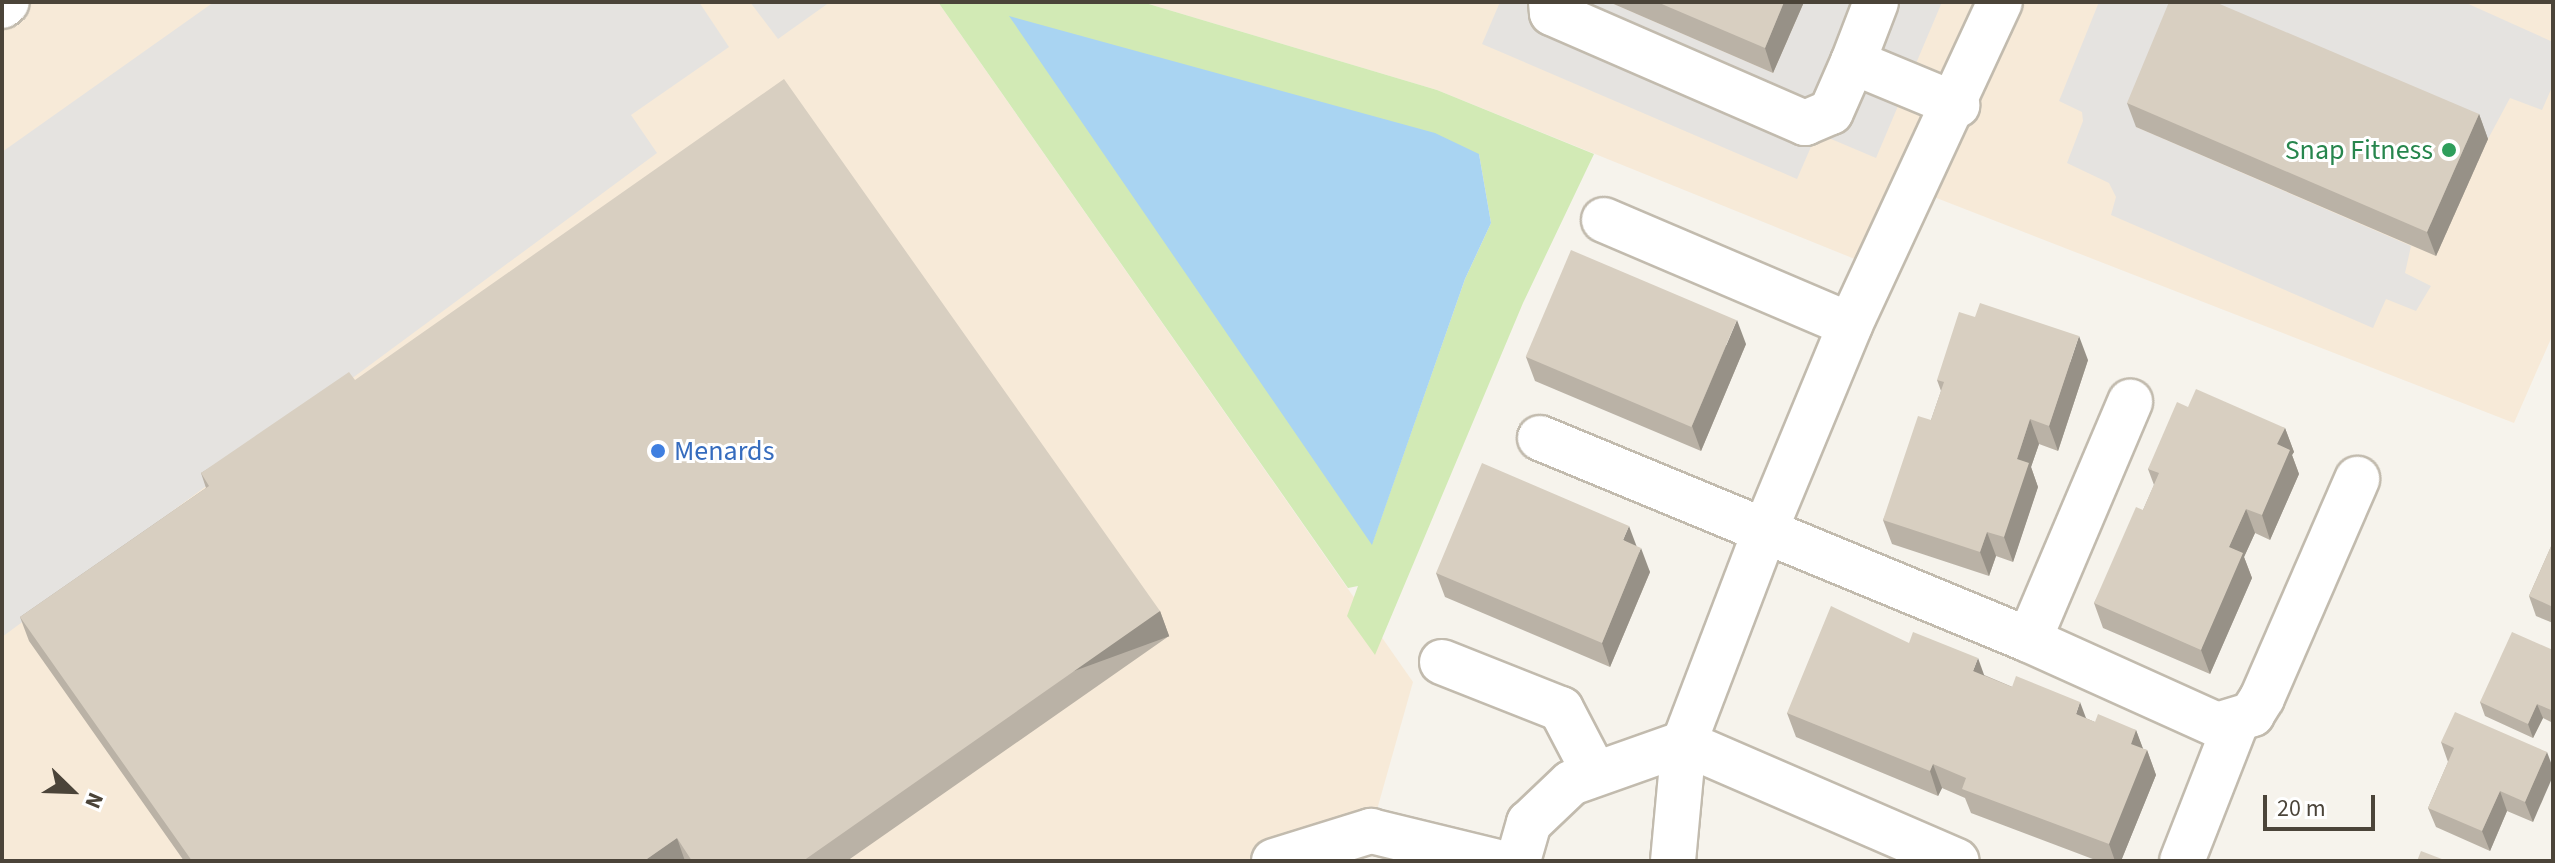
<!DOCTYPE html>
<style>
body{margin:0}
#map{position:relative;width:2555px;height:863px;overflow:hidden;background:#f6f3ec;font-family:"Source Sans 3",sans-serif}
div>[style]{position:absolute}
.commercial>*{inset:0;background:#f7ead8}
.green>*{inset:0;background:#d2eab5}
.parking>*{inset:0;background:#e5e3e0}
.water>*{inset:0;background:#a9d4f2}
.roads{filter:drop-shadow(2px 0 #c2bbae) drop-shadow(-2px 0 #c2bbae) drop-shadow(0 2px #c2bbae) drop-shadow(0 -2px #c2bbae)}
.minor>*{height:44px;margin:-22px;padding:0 22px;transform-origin:22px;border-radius:22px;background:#fff}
.wall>*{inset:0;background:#bab2a6}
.shaded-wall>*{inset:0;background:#979187;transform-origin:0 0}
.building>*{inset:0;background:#d8cfc1;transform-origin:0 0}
.dots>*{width:22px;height:22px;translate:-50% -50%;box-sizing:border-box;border:4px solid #fff;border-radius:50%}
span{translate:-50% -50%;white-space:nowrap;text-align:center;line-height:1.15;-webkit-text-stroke:6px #fff;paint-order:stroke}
.leisure-label{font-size:28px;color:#27864d}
.right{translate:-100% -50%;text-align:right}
.shop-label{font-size:28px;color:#366cbe}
.left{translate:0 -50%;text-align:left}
.frame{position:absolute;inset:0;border:4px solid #4b4439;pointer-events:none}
.north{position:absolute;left:32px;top:751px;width:80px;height:80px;-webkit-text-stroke:6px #fff;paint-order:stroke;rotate:113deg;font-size:22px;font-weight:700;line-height:32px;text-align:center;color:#4b4439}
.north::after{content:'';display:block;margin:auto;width:28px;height:36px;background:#4b4439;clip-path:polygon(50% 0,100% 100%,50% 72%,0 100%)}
.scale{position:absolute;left:2263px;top:795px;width:112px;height:36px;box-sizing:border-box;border:4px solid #4b4439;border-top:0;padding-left:10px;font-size:24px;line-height:28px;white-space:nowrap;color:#4b4439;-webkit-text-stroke:6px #fff;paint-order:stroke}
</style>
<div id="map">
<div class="commercial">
<i style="clip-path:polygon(7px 2px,938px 2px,1413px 682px,1371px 831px,1274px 861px,2px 861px,2px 6px)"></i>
<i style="clip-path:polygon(1142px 2px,2553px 2px,2553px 334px,2514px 423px,1916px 190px,1877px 268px,1437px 90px)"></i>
</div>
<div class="green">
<i style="clip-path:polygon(evenodd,938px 2px,1142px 2px,1437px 90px,1594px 154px,1523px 303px,1375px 655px,1347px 616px,1358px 586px,1348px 588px,938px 2px,1479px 154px,1491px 223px,1465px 279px,1372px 544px,1479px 154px)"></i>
</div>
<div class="parking">
<i style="clip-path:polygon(214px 2px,699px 2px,729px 47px,631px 115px,657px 153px,2px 637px,2px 152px)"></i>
<i style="clip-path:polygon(750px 2px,830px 2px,778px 39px)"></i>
<i style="clip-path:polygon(1500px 2px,1609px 2px,1773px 73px,1804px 2px,1942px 2px,1876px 158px,1817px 133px,1797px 179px,1482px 44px)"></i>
<i style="clip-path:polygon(2099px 2px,2464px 2px,2553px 42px,2553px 85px,2542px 110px,2510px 98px,2488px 139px,2136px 127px,2411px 246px,2405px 273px,2431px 286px,2416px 311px,2386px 299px,2373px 328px,2111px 215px,2116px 197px,2109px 183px,2067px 163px,2083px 121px,2082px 112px,2059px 101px)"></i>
</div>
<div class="water">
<i style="clip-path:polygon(1009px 16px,1435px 133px,1479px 154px,1491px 223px,1465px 279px,1372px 545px)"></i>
</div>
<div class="roads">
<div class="minor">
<i style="left:1551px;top:2px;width:11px;rotate:85deg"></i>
<i style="left:1552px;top:13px;width:276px;rotate:23.5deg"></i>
<i style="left:1805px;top:123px;width:28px;rotate:-23deg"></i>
<i style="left:1831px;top:112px;width:55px;rotate:-66.3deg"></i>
<i style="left:1853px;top:62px;width:113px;rotate:22.5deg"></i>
<i style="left:2px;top:6px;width:6px;rotate:-39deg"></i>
<i style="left:1853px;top:62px;width:64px;rotate:-69deg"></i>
<i style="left:1604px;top:220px;width:267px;rotate:23.1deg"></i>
<i style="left:1540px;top:438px;width:529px;rotate:22.44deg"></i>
<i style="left:2029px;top:640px;width:206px;rotate:24.3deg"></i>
<i style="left:2217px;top:725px;width:37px;rotate:-17deg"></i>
<i style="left:2252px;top:714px;width:19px;rotate:-58deg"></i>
<i style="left:2262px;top:698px;width:239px;rotate:-66.5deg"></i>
<i style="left:2029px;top:640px;width:259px;rotate:-67deg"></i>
<i style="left:1442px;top:662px;width:128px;rotate:21.6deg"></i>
<i style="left:1561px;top:709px;width:71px;rotate:62.4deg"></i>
<i style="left:1274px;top:861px;width:102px;rotate:-17.2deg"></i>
<i style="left:1371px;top:831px;width:127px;rotate:13.7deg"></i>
<i style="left:1518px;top:861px;width:40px;rotate:-74deg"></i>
<i style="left:1529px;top:823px;width:58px;rotate:-43.6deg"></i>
<i style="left:1571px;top:783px;width:120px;rotate:-19.5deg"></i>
<i style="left:1684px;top:743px;width:297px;rotate:23.4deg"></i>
<i style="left:1673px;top:861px;width:119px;rotate:-84.7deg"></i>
<i style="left:1684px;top:743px;width:225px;rotate:-69.1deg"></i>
<i style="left:1764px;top:533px;width:225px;rotate:-67.5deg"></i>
<i style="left:1850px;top:325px;width:356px;rotate:-65.1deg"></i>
<i style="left:2182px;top:861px;width:148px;rotate:-68.6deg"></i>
</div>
</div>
<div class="wall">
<i style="clip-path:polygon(1609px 2px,1804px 2px,1773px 73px)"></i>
<i style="clip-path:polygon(2127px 103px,2479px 114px,2488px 139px,2436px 256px,2136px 127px)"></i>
<i style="clip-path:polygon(1746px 344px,1701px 451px,1535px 381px,1526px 357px)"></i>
<i style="clip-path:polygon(2088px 360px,2058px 451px,2039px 444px,2031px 467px,2038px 487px,2013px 562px,1996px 556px,1989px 576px,1892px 544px,1883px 520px,1931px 420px,1941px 391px,1937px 380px)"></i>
<i style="clip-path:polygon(355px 380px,1160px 611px,1169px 636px,847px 861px,184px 861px,29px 641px,20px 617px,206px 488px,201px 473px)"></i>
<i style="clip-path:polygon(2188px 407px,2285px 428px,2294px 452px,2292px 455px,2299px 474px,2270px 540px,2255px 533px,2244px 557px,2252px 578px,2210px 674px,2103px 628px,2094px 603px,2143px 510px,2154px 485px,2148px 469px)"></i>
<i style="clip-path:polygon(2553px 542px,2553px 623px,2536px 616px,2529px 596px)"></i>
<i style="clip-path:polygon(1636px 546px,1650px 572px,1610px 667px,1445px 597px,1436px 573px)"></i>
<i style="clip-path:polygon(1909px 643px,2095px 722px,2136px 730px,2143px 749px,2147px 750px,2156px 775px,2121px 861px,2098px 861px,1971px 813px,1965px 798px,1942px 788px,1938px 796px,1796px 737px,1787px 713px)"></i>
<i style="clip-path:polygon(2553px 650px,2553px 723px,2543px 718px,2533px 738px,2485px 716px,2480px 702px)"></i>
<i style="clip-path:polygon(2441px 742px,2547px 752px,2533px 822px,2507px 811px,2490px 851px,2436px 827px,2428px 808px,2448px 762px)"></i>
</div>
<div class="shaded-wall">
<i style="clip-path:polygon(1784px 2px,1804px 2px,1773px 73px,1765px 48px)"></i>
<i style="clip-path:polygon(2479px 114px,2488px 139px,2436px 256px,2427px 232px)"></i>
<i style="clip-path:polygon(1737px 320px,1746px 344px,1701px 451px,1692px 426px)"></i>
<i style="clip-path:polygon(2079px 336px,2088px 360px,2058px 451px,2049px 426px)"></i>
<i style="clip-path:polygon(2030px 419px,2039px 444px,2031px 467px,2038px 487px,2013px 562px,2004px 537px,2017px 459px)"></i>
<i style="clip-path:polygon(2285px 428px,2294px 452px,2292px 455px,2299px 474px,2270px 540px,2262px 515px,2277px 444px)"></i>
<i style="clip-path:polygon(2246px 509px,2255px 533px,2244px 557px,2252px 578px,2210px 674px,2201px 650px,2229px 547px)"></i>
<i style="clip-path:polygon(1629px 526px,1638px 550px,1623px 540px)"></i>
<i style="clip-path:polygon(1987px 532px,1996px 556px,1989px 576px,1980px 552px)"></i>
<i style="clip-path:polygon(1641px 548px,1650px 572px,1610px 667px,1602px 643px)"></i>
<i style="left:1160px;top:611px;width:27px;height:436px;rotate:70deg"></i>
<i style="clip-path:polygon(1978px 658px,1987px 683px,1973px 671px)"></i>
<i style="clip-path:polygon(2080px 702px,2089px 726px,2076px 714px)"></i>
<i style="clip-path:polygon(2537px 704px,2543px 718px,2533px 738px,2528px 724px)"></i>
<i style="clip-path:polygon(2136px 730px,2145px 754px,2147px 750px,2156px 775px,2121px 861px,2115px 861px,2109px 844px,2131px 744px)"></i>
<i style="clip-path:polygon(2547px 752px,2553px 768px,2553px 776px,2533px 822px,2525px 802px)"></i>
<i style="clip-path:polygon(1933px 764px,1942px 788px,1938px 796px,1930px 771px)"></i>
<i style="clip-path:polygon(2500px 791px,2507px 811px,2490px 851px,2482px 831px)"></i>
<i style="clip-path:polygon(677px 838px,685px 861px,644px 861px)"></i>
</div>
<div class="building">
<i style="clip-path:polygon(1657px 2px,1784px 2px,1765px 48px)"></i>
<i style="clip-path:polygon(2169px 2px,2215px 2px,2479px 114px,2427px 232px,2127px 103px)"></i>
<i style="clip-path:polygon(784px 79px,1160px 611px,803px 861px,692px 861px,677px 838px,644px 861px,192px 861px,20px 617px,209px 486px,201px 473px,349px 372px,355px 380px)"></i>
<i style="left:1571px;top:250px;width:180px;height:116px;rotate:23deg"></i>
<i style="clip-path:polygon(1980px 303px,2079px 336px,2049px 426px,2030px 419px,2017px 459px,2029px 463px,2004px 537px,1987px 532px,1980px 552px,1883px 520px,1918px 416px,1931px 420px,1944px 382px,1937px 380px,1959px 312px,1975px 317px)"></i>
<i style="clip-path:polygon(2196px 389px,2285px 428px,2277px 444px,2290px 450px,2262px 515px,2246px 509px,2229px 547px,2243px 553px,2201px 650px,2094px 603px,2136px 507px,2143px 510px,2159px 473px,2148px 469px,2177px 402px,2188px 407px)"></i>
<i style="clip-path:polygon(1482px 463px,1629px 526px,1623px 540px,1641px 548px,1602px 643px,1436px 573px)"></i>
<i style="clip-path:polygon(2553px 542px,2553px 607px,2529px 596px)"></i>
<i style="clip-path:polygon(1831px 606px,1909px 643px,1913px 632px,1978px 658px,1973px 671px,2012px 687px,2016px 676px,2080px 702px,2076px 714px,2095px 722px,2098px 714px,2136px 730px,2131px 744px,2147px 750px,2109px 844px,1962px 789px,1966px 778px,1933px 764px,1930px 771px,1787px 713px)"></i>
<i style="clip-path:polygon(2512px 632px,2553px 650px,2553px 706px,2551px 710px,2537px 704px,2528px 724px,2480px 702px)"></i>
<i style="clip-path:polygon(2455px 712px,2547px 752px,2525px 802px,2500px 791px,2482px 831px,2428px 808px,2454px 748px,2441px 742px)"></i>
<i style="clip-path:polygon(2421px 851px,2447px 861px,2417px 861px)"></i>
</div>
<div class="dots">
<i style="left:2449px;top:150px;background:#2e9e5b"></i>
<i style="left:658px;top:451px;background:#3f7fe0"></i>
</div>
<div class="leisure-label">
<span class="right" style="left:2433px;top:150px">Snap Fitness</span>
</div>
<div class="shop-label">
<span class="left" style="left:674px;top:451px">Menards</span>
</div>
<div class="frame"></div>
<div class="north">N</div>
<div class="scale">20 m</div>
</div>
